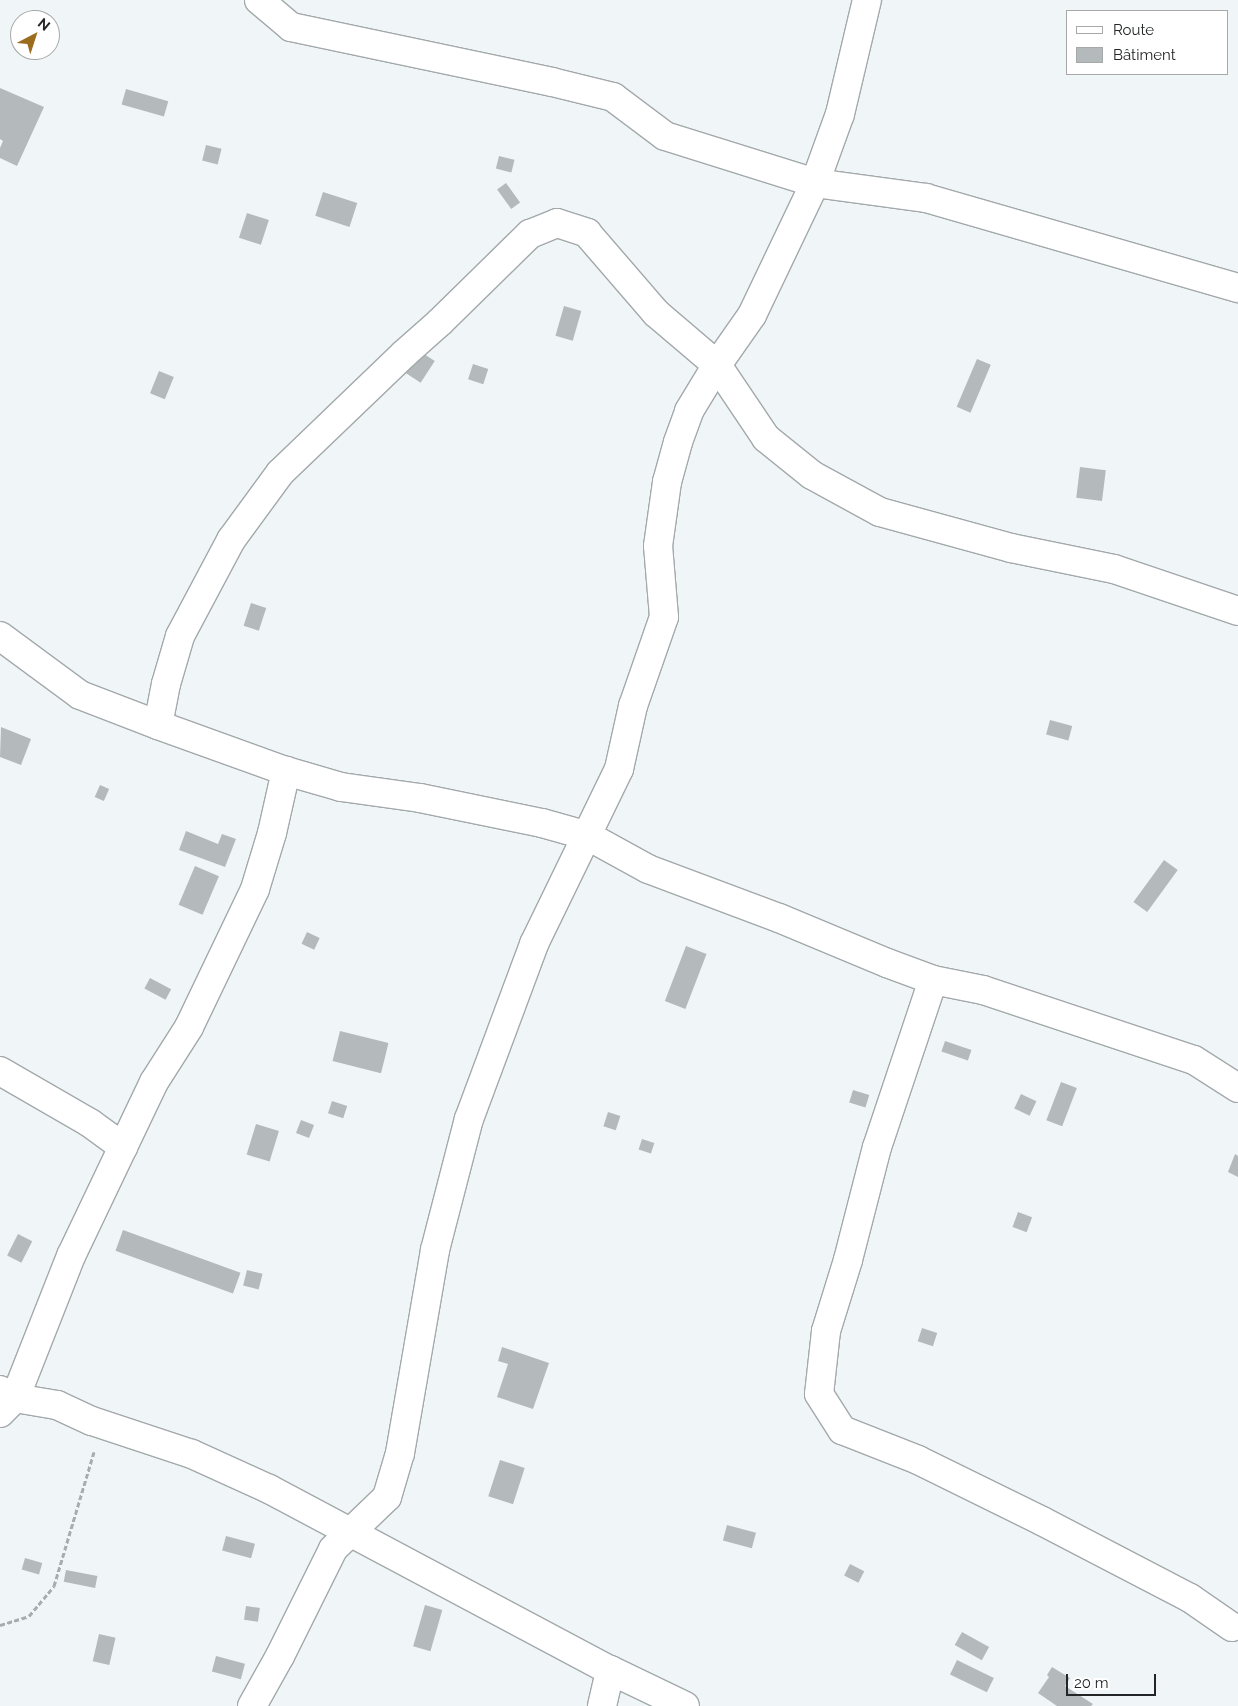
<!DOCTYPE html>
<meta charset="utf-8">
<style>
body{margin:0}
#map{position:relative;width:1238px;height:1706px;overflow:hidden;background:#f0f6f8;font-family:Raleway,sans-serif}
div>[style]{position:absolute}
.building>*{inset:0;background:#b4babc;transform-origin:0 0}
.path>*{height:3px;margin-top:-1.5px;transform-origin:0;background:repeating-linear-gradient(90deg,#a8acae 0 5px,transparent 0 7.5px)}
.roads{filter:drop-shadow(1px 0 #a3a9ab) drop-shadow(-1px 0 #a3a9ab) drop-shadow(0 1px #a3a9ab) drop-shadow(0 -1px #a3a9ab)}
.street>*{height:28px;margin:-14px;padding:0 14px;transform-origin:14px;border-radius:14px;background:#fff}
span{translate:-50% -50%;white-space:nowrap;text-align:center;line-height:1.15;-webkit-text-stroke:5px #fff;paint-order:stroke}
.legend{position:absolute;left:1066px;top:10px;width:162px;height:65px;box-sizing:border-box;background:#fff;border:1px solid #a7a8a8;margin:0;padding:6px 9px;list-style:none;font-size:15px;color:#232526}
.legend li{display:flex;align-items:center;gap:10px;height:25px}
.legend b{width:25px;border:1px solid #a7a8a8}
.north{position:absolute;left:10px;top:10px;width:50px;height:50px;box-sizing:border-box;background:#fff;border:1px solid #a7a8a8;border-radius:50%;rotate:40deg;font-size:14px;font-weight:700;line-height:20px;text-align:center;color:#232526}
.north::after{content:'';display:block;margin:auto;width:18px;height:22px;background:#9b6c1e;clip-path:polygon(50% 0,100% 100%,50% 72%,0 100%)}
.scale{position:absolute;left:1066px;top:1674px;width:90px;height:22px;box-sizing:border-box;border:2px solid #232526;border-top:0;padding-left:6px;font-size:15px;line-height:18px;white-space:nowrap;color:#232526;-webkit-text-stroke:4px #fff;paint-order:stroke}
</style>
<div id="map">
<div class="building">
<i style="clip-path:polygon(0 88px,44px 107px,17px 166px,0 158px,0 148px,3px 141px,0 139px)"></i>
<i style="left:126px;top:89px;width:44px;height:16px;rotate:16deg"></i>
<i style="left:206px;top:145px;width:16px;height:16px;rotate:14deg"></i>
<i style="left:499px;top:156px;width:16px;height:13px;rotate:14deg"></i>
<i style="left:506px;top:183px;width:24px;height:11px;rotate:54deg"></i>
<i style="left:323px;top:192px;width:36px;height:25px;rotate:18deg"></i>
<i style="left:247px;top:213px;width:23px;height:26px;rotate:18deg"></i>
<i style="left:564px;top:306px;width:18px;height:31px;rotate:16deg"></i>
<i style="left:418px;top:350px;width:20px;height:26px;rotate:33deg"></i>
<i style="left:977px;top:359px;width:15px;height:52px;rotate:23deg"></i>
<i style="left:473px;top:364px;width:16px;height:16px;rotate:18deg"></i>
<i style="left:159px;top:371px;width:16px;height:24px;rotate:22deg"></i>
<i style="left:1080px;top:467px;width:26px;height:31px;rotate:7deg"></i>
<i style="left:251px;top:603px;width:16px;height:24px;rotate:18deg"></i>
<i style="left:1050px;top:720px;width:23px;height:15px;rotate:15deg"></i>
<i style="clip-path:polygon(1px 727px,31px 739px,21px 765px,0 757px)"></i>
<i style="left:100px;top:785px;width:10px;height:13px;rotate:24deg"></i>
<i style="clip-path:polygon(186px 831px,218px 844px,222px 834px,236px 839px,225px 867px,179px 850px)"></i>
<i style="left:1164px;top:860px;width:17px;height:52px;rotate:36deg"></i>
<i style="left:195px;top:866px;width:26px;height:42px;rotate:23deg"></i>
<i style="left:307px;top:932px;width:14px;height:13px;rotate:25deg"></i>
<i style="left:686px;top:946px;width:22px;height:59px;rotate:21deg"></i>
<i style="left:150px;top:978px;width:24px;height:12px;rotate:28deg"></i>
<i style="left:340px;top:1031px;width:50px;height:31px;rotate:14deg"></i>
<i style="left:945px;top:1041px;width:28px;height:11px;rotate:19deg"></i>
<i style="left:1061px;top:1082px;width:17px;height:41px;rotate:21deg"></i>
<i style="left:853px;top:1090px;width:17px;height:13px;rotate:17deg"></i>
<i style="left:1021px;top:1094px;width:17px;height:16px;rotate:25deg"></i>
<i style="left:332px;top:1101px;width:16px;height:13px;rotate:18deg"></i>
<i style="left:608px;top:1112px;width:13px;height:15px;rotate:18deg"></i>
<i style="left:301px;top:1120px;width:14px;height:14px;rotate:21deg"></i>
<i style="left:256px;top:1124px;width:24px;height:32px;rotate:17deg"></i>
<i style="left:642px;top:1139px;width:13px;height:11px;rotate:18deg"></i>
<i style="clip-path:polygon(1235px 1154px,1238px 1156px,1238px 1177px,1228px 1172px)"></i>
<i style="left:1018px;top:1212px;width:15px;height:16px;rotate:20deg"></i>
<i style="left:123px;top:1230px;width:125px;height:22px;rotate:20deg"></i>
<i style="left:18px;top:1234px;width:16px;height:24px;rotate:27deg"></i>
<i style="left:247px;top:1270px;width:16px;height:16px;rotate:14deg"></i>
<i style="left:922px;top:1328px;width:16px;height:14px;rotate:18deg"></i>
<i style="clip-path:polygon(502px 1347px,549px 1363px,533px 1409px,497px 1397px,508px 1364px,498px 1361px)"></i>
<i style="left:500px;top:1460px;width:26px;height:38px;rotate:18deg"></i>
<i style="left:727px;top:1525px;width:30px;height:16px;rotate:15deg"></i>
<i style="left:226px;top:1536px;width:30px;height:15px;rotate:15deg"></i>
<i style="left:25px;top:1558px;width:18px;height:12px;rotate:16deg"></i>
<i style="left:850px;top:1564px;width:16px;height:13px;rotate:27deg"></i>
<i style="left:66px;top:1570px;width:32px;height:12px;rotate:11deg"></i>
<i style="left:425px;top:1605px;width:18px;height:43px;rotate:16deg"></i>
<i style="left:246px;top:1606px;width:14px;height:14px;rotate:8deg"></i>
<i style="left:962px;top:1632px;width:31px;height:15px;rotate:29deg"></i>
<i style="left:99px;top:1634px;width:17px;height:28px;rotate:13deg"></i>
<i style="left:216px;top:1656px;width:30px;height:16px;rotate:15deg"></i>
<i style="left:957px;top:1660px;width:41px;height:16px;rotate:26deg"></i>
<i style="clip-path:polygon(1052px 1667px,1070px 1678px,1065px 1686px,1093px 1704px,1091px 1706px,1057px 1706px,1038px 1693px,1049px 1677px,1047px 1675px)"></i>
</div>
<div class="path">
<i style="left:0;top:1625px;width:30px;rotate:-17deg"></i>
<i style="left:29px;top:1616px;width:39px;rotate:-50deg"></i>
<i style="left:54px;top:1586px;width:140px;rotate:-73.4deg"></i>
</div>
<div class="roads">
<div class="street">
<i style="left:259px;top:0;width:42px;rotate:40.2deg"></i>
<i style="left:291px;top:27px;width:267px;rotate:11.9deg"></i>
<i style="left:552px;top:82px;width:63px;rotate:13.8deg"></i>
<i style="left:613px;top:97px;width:65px;rotate:36.9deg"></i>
<i style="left:665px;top:136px;width:157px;rotate:17.4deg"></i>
<i style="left:815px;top:183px;width:112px;rotate:7.7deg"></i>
<i style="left:926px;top:198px;width:325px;rotate:16.1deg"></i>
<i style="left:0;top:636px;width:99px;rotate:36.4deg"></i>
<i style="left:80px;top:695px;width:84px;rotate:21deg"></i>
<i style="left:158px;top:725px;width:136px;rotate:19.8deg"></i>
<i style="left:286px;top:771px;width:57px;rotate:16.2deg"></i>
<i style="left:341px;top:787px;width:80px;rotate:7.9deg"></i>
<i style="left:420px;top:798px;width:125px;rotate:11.6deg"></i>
<i style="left:542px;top:823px;width:48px;rotate:15.8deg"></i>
<i style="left:588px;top:836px;width:68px;rotate:28.8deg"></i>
<i style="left:648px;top:869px;width:140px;rotate:20.5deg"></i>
<i style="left:779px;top:918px;width:117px;rotate:22.6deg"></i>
<i style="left:887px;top:963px;width:49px;rotate:20.3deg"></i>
<i style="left:933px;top:980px;width:51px;rotate:11.3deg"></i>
<i style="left:983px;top:990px;width:222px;rotate:18.4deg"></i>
<i style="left:1194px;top:1060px;width:52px;rotate:32.5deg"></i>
<i style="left:158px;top:725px;width:42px;rotate:-79deg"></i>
<i style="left:166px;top:684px;width:50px;rotate:-73.7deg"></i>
<i style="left:180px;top:636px;width:109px;rotate:-62deg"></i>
<i style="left:231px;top:540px;width:83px;rotate:-53.8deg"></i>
<i style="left:280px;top:473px;width:172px;rotate:-43.8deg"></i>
<i style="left:404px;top:354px;width:48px;rotate:-41.6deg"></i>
<i style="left:440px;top:322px;width:126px;rotate:-44.4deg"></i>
<i style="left:530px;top:234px;width:29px;rotate:-22deg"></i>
<i style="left:557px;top:223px;width:32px;rotate:18deg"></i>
<i style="left:587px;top:233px;width:106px;rotate:49.2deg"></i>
<i style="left:656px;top:313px;width:80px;rotate:40.4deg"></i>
<i style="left:717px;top:365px;width:88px;rotate:56.1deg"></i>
<i style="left:766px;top:438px;width:59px;rotate:38.8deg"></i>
<i style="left:812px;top:475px;width:77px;rotate:28.6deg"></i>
<i style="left:880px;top:512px;width:136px;rotate:15.4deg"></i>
<i style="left:1011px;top:548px;width:105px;rotate:11.5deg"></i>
<i style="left:1114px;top:569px;width:131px;rotate:18.7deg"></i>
<i style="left:933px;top:980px;width:176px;rotate:108.5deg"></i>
<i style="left:877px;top:1147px;width:117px;rotate:104.4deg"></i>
<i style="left:848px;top:1260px;width:74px;rotate:107.2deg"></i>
<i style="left:826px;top:1331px;width:63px;rotate:96.3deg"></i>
<i style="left:819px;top:1394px;width:43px;rotate:57.4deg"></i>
<i style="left:842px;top:1430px;width:82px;rotate:21.5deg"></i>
<i style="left:918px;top:1460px;width:138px;rotate:26.2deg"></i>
<i style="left:1042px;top:1521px;width:167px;rotate:27.5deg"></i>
<i style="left:1190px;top:1598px;width:51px;rotate:34.6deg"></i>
<i style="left:0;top:1071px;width:104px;rotate:30deg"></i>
<i style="left:90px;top:1123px;width:41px;rotate:36deg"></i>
<i style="left:0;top:1390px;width:17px;rotate:28deg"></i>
<i style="left:15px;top:1398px;width:43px;rotate:9.5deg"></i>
<i style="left:57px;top:1405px;width:38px;rotate:25deg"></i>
<i style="left:92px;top:1421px;width:105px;rotate:18.3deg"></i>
<i style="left:192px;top:1454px;width:85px;rotate:24.4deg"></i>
<i style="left:269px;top:1489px;width:386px;rotate:28deg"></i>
<i style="left:610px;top:1670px;width:83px;rotate:25.6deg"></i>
<i style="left:0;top:1413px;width:21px;rotate:-45deg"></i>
<i style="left:15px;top:1398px;width:153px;rotate:-68.5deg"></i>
<i style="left:71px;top:1256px;width:121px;rotate:-64.5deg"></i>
<i style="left:123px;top:1147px;width:72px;rotate:-64.5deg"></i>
<i style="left:154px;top:1082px;width:65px;rotate:-57.5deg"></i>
<i style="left:189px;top:1027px;width:153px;rotate:-64.4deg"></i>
<i style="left:255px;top:889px;width:59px;rotate:-73.1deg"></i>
<i style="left:272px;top:833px;width:64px;rotate:-77.3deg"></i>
<i style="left:252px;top:1706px;width:57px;rotate:-60.8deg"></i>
<i style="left:280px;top:1656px;width:119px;rotate:-63.6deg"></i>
<i style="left:333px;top:1549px;width:75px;rotate:-43.9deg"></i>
<i style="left:387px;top:1497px;width:46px;rotate:-73.5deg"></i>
<i style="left:400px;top:1453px;width:206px;rotate:-80.2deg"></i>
<i style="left:435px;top:1250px;width:135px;rotate:-75.5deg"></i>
<i style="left:469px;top:1119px;width:187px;rotate:-69.6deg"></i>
<i style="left:534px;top:944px;width:195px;rotate:-64.1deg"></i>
<i style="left:619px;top:769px;width:65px;rotate:-77.5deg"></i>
<i style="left:633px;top:706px;width:94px;rotate:-70.8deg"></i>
<i style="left:664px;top:617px;width:71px;rotate:-94.8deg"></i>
<i style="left:658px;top:546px;width:65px;rotate:-82deg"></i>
<i style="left:667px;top:482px;width:41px;rotate:-74.6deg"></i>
<i style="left:678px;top:442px;width:33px;rotate:-70deg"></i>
<i style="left:689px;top:411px;width:54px;rotate:-58.7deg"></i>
<i style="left:717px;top:365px;width:61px;rotate:-55deg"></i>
<i style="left:752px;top:315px;width:146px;rotate:-64.5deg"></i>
<i style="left:815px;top:183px;width:73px;rotate:-70.1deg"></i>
<i style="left:840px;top:114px;width:117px;rotate:-76.7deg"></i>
<i style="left:602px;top:1706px;width:37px;rotate:-77deg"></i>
</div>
</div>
<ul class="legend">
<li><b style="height:6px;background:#fff"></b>Route</li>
<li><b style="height:14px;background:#b4babc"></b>Bâtiment</li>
</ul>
<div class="north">N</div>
<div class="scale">20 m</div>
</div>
